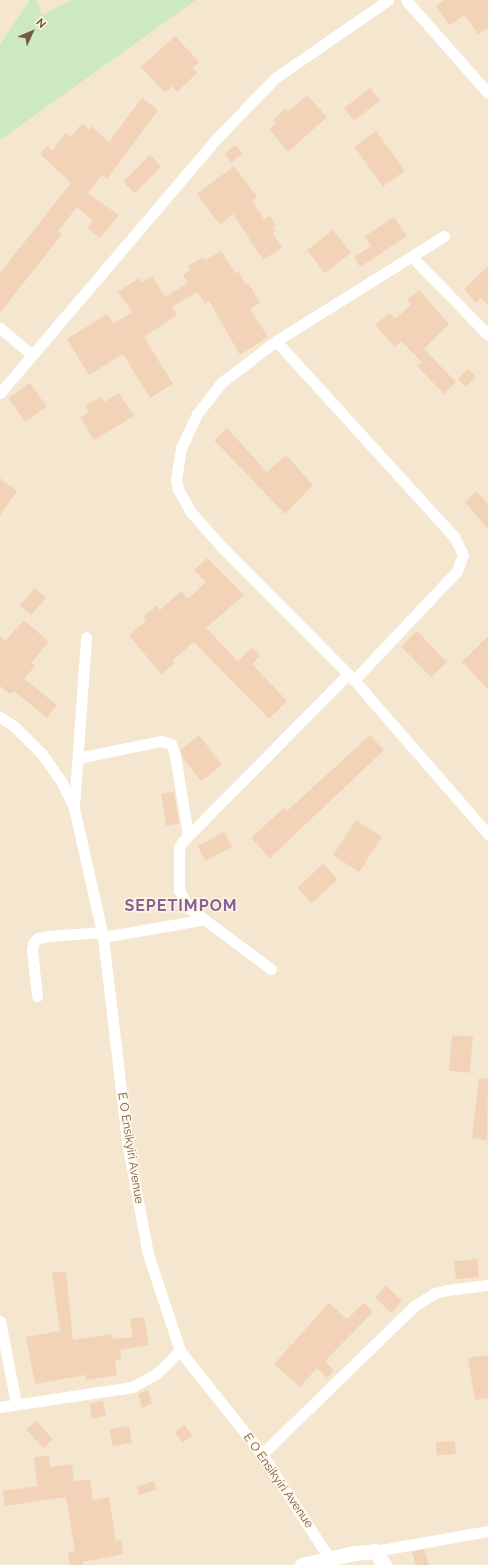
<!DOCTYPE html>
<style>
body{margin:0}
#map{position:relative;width:488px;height:1565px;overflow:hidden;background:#fcf4e0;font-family:Raleway,sans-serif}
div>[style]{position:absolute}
.residential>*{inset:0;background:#f4e6cf;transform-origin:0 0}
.green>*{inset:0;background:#cde9bf}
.building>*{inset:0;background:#f2d3b8;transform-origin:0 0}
.street>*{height:11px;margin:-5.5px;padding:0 5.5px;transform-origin:5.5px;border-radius:5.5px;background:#fff}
.secondary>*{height:15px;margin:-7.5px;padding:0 7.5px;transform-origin:7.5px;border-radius:7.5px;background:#fff}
span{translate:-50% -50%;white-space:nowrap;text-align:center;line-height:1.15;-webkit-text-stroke:3px #fff7e6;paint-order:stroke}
.street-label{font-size:12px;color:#735a48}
.district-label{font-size:16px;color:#896397;font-weight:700;letter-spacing:1px}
.north{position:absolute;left:12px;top:12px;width:40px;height:40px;-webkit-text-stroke:3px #fff7e6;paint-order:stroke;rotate:46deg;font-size:11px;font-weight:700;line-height:16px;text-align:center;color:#735a48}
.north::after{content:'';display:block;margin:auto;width:14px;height:18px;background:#735a48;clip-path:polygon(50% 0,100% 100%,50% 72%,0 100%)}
</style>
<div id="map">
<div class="residential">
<i style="left:0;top:0;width:488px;height:1565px"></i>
</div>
<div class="green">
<i style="clip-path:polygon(30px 0,36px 0,42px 15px,71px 0,196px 0,0 140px,0 44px)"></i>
</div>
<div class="building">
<i style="clip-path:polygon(444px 0,488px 0,488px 28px,478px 34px,465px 15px,449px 25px,436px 6px)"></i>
<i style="clip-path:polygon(175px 36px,199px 62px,193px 68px,197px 73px,177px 92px,172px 86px,165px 93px,141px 67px)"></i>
<i style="left:370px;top:88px;width:16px;height:33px;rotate:52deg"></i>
<i style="clip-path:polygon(307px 95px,327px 117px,288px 152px,269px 129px,276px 123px,273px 120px,285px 109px,288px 112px)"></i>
<i style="clip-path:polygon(142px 98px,158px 110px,107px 179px,102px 175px,88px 193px,119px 215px,100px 238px,87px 228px,93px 221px,77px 207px,58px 231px,62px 234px,0 313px,0 273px,71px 183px,40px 154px,47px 146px,52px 151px,66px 133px,71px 137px,82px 123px,89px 129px,91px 126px,109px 142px)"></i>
<i style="left:376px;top:131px;width:49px;height:27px;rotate:54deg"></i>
<i style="left:235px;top:145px;width:11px;height:14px;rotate:49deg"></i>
<i style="left:150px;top:155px;width:16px;height:38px;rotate:45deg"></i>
<i style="clip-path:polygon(234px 166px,257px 197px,252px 201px,264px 219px,270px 216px,276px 225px,273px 227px,276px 231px,273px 233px,282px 248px,263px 260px,233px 214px,220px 225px,197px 194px)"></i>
<i style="clip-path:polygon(394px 217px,407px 236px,360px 267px,354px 257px,371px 246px,364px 237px)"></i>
<i style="left:333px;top:230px;width:29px;height:33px;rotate:52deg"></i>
<i style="clip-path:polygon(221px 251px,235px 273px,238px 271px,246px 285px,249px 284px,260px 303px,250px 309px,268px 337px,240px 355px,209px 301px,205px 304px,197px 292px,172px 307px,177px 315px,144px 337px,173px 384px,150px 398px,123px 354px,89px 375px,67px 339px,107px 314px,113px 324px,132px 312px,118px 292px,139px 278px,142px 282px,152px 276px,165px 297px,188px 283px,183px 275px,190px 270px,188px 266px,203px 257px,206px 260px)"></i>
<i style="clip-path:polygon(488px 266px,488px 306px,481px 298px,476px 303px,464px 289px)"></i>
<i style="clip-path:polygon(419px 290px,449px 324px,424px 349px,456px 382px,444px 394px,417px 366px,422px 362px,401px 341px,395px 347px,375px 325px,390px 313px,395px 319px,411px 305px,407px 300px)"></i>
<i style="left:468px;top:369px;width:11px;height:14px;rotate:45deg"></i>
<i style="left:30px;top:383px;width:29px;height:26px;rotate:55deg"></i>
<i style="clip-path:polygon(119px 393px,134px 416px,94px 440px,80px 417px,89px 412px,85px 406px,101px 397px,104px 402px)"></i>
<i style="clip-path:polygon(227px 428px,267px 472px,286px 455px,313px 485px,285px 514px,214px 440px)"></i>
<i style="clip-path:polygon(0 478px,17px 491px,0 515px)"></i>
<i style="clip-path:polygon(476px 491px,488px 504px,488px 529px,465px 502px)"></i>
<i style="clip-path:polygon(207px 558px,244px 595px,206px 628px,238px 661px,252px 647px,260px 656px,252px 664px,287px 701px,269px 719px,194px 642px,173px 660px,175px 663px,161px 674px,129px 635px,146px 621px,143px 617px,156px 606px,160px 610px,181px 591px,188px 599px,206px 582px,194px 570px)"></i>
<i style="left:35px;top:588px;width:15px;height:23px;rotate:42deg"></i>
<i style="clip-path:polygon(24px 620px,49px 642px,31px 663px,35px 666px,24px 679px,57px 705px,47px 718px,14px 691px,10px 694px,0 686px,0 636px,5px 641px)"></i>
<i style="left:417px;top:631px;width:43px;height:22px;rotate:46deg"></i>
<i style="clip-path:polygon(488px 636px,488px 689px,462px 662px)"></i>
<i style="clip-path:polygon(199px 735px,222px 765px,201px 781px,182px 757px,180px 750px)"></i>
<i style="clip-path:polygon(370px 735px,384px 750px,270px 858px,251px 838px,284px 808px,287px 811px)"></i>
<i style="left:174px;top:792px;width:32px;height:13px;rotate:81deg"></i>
<i style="left:356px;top:820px;width:31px;height:42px;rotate:33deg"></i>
<i style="left:224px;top:832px;width:17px;height:30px;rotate:62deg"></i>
<i style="left:323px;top:864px;width:21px;height:35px;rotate:47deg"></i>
<i style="left:452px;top:1035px;width:21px;height:36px;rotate:5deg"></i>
<i style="clip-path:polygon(479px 1078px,488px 1079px,487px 1140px,472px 1138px)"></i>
<i style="left:477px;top:1259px;width:18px;height:23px;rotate:84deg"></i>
<i style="clip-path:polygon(66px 1271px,73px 1340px,112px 1334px,113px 1339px,133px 1337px,130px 1319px,144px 1317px,149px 1345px,120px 1350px,121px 1360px,115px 1361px,117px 1375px,86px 1380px,85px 1375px,35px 1384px,26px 1337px,60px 1331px,52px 1273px)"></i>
<i style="left:386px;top:1286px;width:22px;height:16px;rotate:43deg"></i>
<i style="clip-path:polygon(329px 1303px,347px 1319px,364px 1303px,373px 1312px,325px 1361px,334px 1370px,327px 1378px,317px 1368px,300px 1387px,274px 1364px)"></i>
<i style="clip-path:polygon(488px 1355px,488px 1398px,475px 1400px,468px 1358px)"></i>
<i style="clip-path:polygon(148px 1390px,152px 1404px,142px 1408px,138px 1394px)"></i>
<i style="left:103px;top:1401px;width:15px;height:14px;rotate:79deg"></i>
<i style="left:36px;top:1421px;width:25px;height:13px;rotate:47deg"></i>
<i style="left:184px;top:1425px;width:13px;height:12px;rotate:51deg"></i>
<i style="left:129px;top:1426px;width:17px;height:20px;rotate:80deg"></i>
<i style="left:455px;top:1441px;width:13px;height:19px;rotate:86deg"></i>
<i style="clip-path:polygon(49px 1456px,50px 1467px,72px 1464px,74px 1481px,90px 1479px,93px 1500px,109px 1497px,116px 1541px,121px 1540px,123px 1554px,83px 1562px,83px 1565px,70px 1565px,68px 1553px,75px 1552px,66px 1497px,5px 1506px,3px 1491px,37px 1486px,34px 1457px)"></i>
<i style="left:154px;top:1481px;width:9px;height:18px;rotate:72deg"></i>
<i style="clip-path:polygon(424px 1549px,429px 1565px,416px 1565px,412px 1552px)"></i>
</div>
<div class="street">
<i style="left:406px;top:0;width:124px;rotate:48.6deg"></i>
<i style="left:444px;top:236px;width:198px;rotate:148deg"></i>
<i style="left:276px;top:341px;width:68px;rotate:142.8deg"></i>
<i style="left:222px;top:382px;width:41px;rotate:128deg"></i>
<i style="left:197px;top:414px;width:38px;rotate:115deg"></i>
<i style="left:181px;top:448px;width:31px;rotate:99deg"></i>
<i style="left:176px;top:479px;width:10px;rotate:79deg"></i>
<i style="left:178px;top:489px;width:25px;rotate:61deg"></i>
<i style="left:190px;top:511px;width:45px;rotate:48.6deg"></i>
<i style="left:220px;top:545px;width:190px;rotate:45.2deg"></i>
<i style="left:354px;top:680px;width:204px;rotate:49deg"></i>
<i style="left:412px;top:257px;width:109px;rotate:45.7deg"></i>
<i style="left:0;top:328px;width:42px;rotate:40.2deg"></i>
<i style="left:276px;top:341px;width:266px;rotate:47.7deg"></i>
<i style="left:455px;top:538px;width:19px;rotate:65deg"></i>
<i style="left:463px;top:555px;width:17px;rotate:111deg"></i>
<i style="left:457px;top:571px;width:150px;rotate:133.4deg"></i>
<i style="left:0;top:393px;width:336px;rotate:-49.6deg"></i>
<i style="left:218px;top:137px;width:82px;rotate:-46deg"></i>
<i style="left:275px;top:78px;width:137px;rotate:-34.6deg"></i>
<i style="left:0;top:717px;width:17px;rotate:33deg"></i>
<i style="left:14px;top:726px;width:40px;rotate:45deg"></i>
<i style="left:42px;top:754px;width:35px;rotate:55deg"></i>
<i style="left:62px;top:783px;width:28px;rotate:64deg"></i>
<i style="left:74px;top:808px;width:132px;rotate:77.3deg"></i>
<i style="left:103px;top:937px;width:206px;rotate:83.3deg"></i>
<i style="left:127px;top:1142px;width:114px;rotate:79.4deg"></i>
<i style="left:148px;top:1254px;width:102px;rotate:71.7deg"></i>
<i style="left:180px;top:1351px;width:132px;rotate:51.5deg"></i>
<i style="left:262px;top:1454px;width:124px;rotate:57.2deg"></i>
<i style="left:78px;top:758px;width:85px;rotate:-11.6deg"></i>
<i style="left:161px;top:741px;width:10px;rotate:17deg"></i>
<i style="left:171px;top:744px;width:12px;rotate:70deg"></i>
<i style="left:175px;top:755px;width:81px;rotate:80.8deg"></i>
<i style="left:74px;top:806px;width:169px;rotate:-85.9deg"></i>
<i style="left:103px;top:937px;width:99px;rotate:-9.8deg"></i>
<i style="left:271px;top:969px;width:102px;rotate:-143.4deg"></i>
<i style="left:189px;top:908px;width:21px;rotate:-119deg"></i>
<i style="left:179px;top:890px;width:42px;rotate:-90deg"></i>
<i style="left:179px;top:848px;width:7px;rotate:-63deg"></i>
<i style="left:182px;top:842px;width:235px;rotate:-45.3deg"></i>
<i style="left:37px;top:996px;width:45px;rotate:-96.3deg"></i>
<i style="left:32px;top:951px;width:8px;rotate:-83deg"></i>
<i style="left:33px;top:943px;width:7px;rotate:-45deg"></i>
<i style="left:38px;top:938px;width:11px;rotate:-10deg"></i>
<i style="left:49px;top:936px;width:53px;rotate:-4.3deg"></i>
<i style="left:0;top:1321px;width:84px;rotate:79deg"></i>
<i style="left:0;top:1407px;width:134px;rotate:-8.6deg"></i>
<i style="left:132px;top:1387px;width:29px;rotate:-29deg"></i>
<i style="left:157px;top:1373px;width:32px;rotate:-44deg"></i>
<i style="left:262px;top:1454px;width:212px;rotate:-44.2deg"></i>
<i style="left:414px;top:1306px;width:25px;rotate:-32deg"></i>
<i style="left:435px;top:1293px;width:12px;rotate:-14deg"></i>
<i style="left:447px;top:1290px;width:41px;rotate:-7deg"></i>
<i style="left:375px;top:1551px;width:115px;rotate:-10deg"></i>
</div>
<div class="secondary">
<i style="left:302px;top:1565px;width:53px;rotate:-13deg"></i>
<i style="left:354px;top:1553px;width:21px;rotate:-5deg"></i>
<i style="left:375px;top:1551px;width:17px;rotate:57deg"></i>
</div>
<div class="street-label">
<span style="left:130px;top:1148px;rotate:81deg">E O Ensikyiri Avenue</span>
<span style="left:278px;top:1481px;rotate:55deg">E O Ensikyiri Avenue</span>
</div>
<div class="district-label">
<span style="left:181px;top:906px">SEPETIMPOM</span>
</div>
<div class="north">N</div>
</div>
